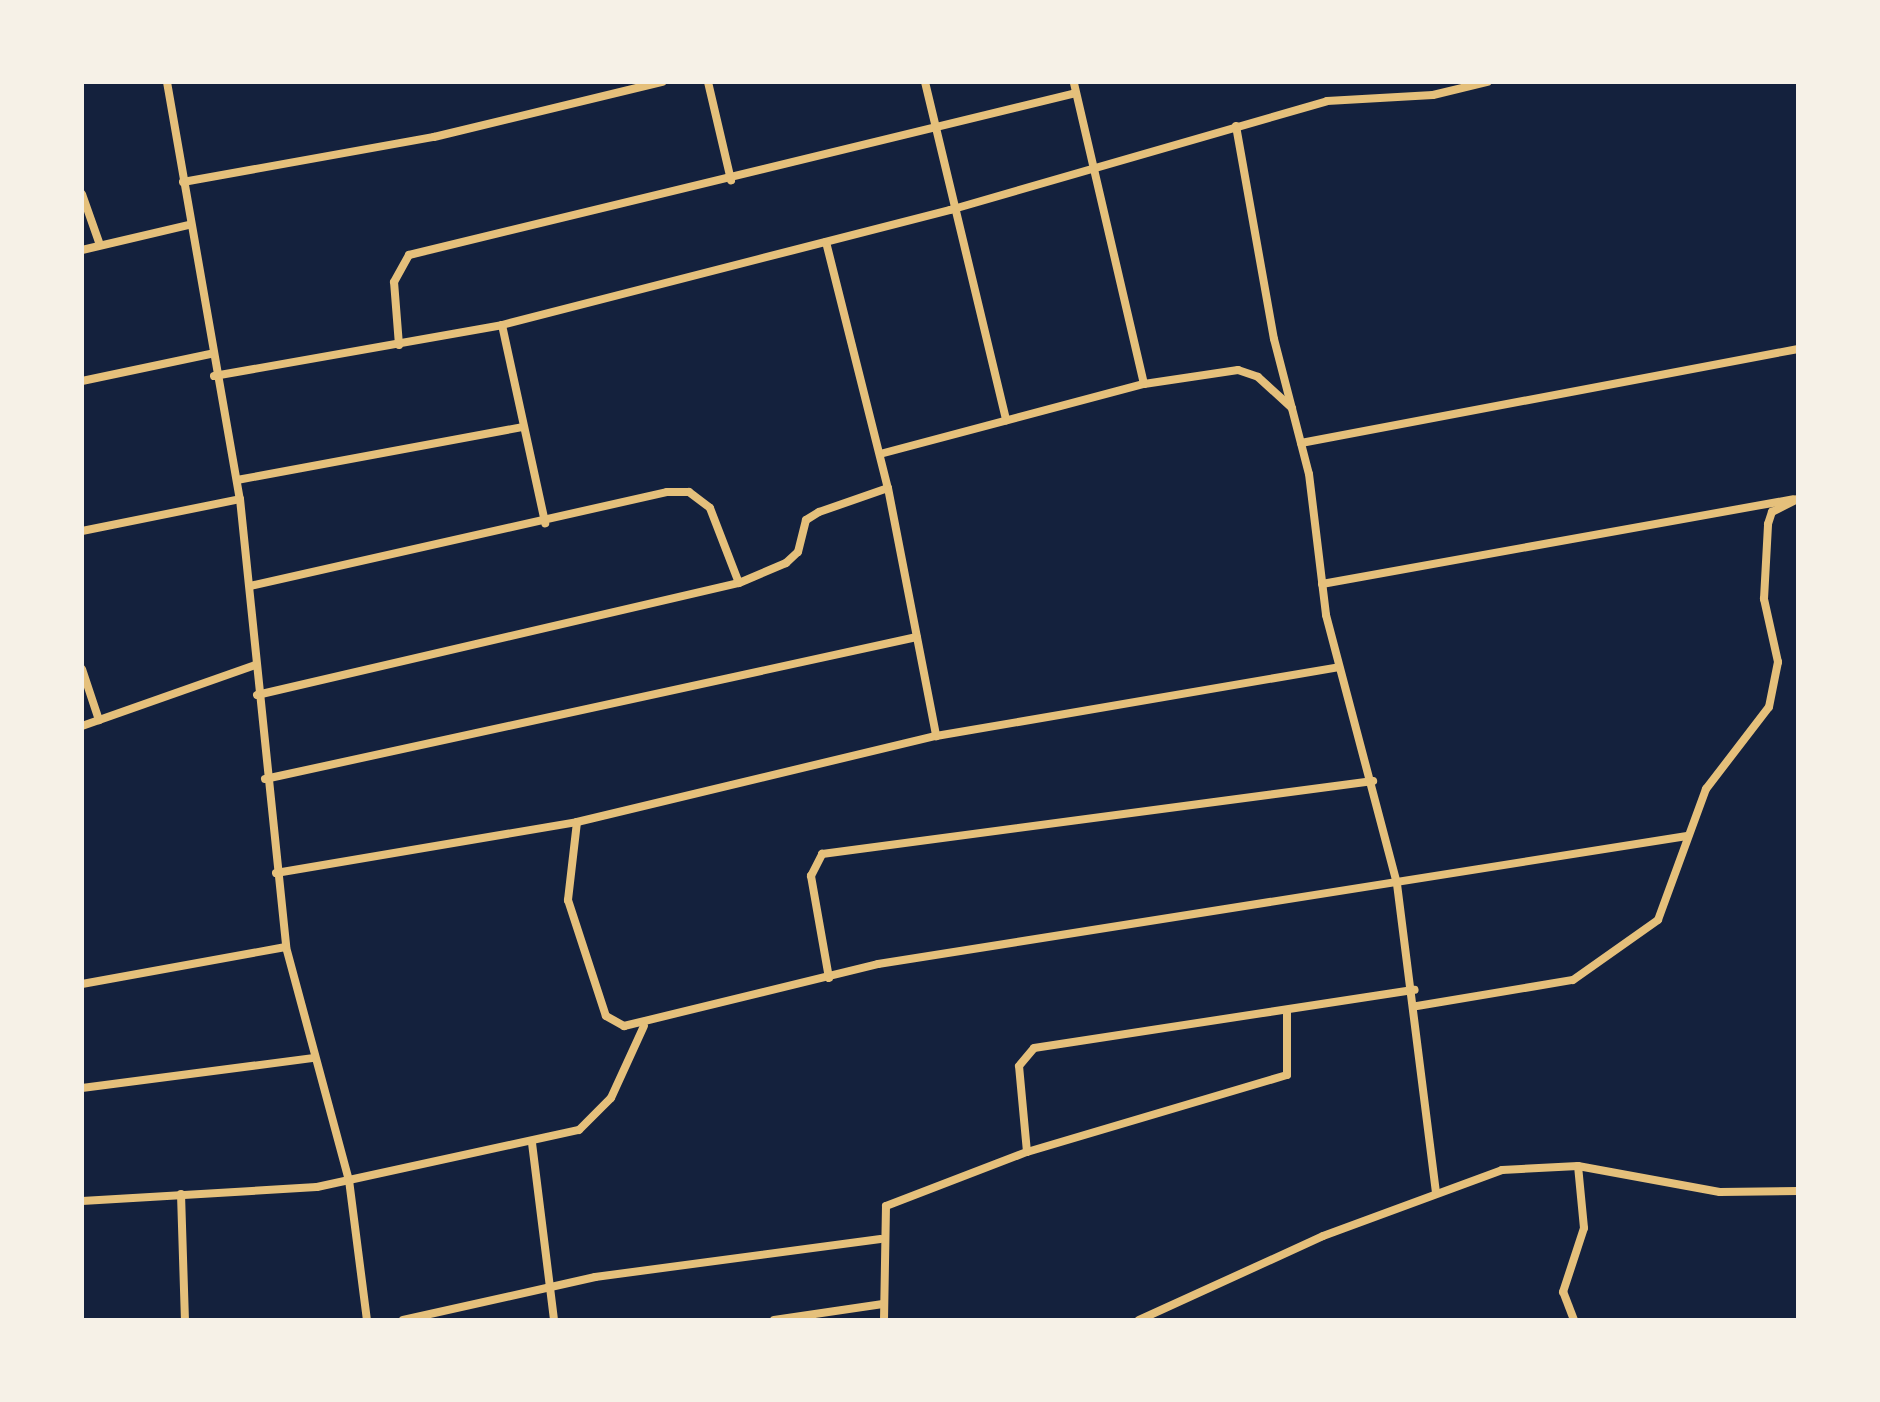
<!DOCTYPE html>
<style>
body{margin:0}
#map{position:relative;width:1880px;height:1402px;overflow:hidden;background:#14213d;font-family:"Exo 2",sans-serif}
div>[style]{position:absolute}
.minor>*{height:8px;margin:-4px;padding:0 4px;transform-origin:4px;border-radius:4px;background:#e5c07b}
span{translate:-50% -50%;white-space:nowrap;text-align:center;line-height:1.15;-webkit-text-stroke:7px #f6f1e7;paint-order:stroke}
.frame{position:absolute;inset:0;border:84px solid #f6f1e7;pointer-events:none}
</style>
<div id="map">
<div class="minor">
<i style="left:167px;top:82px;width:423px;rotate:80.1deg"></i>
<i style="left:240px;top:499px;width:450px;rotate:84.1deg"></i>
<i style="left:286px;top:947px;width:241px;rotate:74.9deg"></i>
<i style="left:349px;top:1180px;width:141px;rotate:82.7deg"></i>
<i style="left:708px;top:82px;width:101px;rotate:76.8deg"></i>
<i style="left:925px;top:82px;width:348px;rotate:76.5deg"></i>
<i style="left:1236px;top:126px;width:216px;rotate:79.9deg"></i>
<i style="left:1274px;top:339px;width:139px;rotate:75.5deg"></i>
<i style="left:1309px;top:474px;width:142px;rotate:83.1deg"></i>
<i style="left:1326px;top:615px;width:278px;rotate:75.2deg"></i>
<i style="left:1397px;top:884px;width:310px;rotate:82.8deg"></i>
<i style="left:183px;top:182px;width:255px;rotate:-10.2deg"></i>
<i style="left:434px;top:137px;width:235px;rotate:-13.6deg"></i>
<i style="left:82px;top:194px;width:54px;rotate:70.6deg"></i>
<i style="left:826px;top:242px;width:254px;rotate:75.9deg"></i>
<i style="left:888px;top:488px;width:253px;rotate:79deg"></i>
<i style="left:82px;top:250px;width:110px;rotate:-13.2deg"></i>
<i style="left:502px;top:325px;width:203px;rotate:77.7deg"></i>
<i style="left:399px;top:345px;width:63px;rotate:-94.5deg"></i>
<i style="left:394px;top:282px;width:31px;rotate:-61deg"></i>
<i style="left:409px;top:255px;width:686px;rotate:-13.65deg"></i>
<i style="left:214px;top:376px;width:292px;rotate:-10deg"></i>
<i style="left:502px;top:325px;width:463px;rotate:-14.4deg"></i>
<i style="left:950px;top:210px;width:392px;rotate:-16.1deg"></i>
<i style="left:1327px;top:101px;width:106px;rotate:-3.2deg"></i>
<i style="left:1433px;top:95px;width:56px;rotate:-13.5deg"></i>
<i style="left:82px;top:381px;width:131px;rotate:-11.9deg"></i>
<i style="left:1144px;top:384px;width:95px;rotate:-8.5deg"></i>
<i style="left:1238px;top:370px;width:21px;rotate:19deg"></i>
<i style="left:1258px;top:377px;width:46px;rotate:42.4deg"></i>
<i style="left:1301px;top:443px;width:506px;rotate:-10.71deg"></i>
<i style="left:880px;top:454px;width:273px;rotate:-14.9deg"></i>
<i style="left:1144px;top:384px;width:310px;rotate:-103.1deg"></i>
<i style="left:237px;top:480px;width:290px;rotate:-10.5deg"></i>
<i style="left:82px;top:531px;width:161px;rotate:-11.4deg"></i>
<i style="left:1322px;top:584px;width:479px;rotate:-10.2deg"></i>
<i style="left:250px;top:586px;width:427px;rotate:-12.7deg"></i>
<i style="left:667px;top:492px;width:22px"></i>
<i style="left:689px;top:492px;width:26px;rotate:37deg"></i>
<i style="left:710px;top:508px;width:80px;rotate:68.9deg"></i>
<i style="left:82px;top:669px;width:54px;rotate:71.6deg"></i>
<i style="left:257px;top:695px;width:495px;rotate:-13.1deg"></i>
<i style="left:739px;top:583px;width:51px;rotate:-23.1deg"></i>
<i style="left:786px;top:563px;width:16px;rotate:-43deg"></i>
<i style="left:798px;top:552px;width:33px;rotate:-76deg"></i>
<i style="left:806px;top:520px;width:15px;rotate:-32deg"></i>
<i style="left:819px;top:512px;width:73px;rotate:-19.2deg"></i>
<i style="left:82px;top:726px;width:183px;rotate:-19.4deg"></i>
<i style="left:265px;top:779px;width:667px;rotate:-12.29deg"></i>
<i style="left:577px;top:822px;width:79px;rotate:96.6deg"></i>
<i style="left:568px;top:900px;width:122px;rotate:71.9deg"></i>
<i style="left:606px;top:1016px;width:21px;rotate:29deg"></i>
<i style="left:624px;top:1026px;width:261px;rotate:-13.7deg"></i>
<i style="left:878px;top:964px;width:819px;rotate:-8.99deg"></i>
<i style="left:276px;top:873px;width:305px;rotate:-9.6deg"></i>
<i style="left:577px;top:822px;width:369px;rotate:-13.5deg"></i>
<i style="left:936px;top:736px;width:409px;rotate:-9.7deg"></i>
<i style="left:829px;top:978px;width:104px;rotate:-100deg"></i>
<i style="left:811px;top:876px;width:25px;rotate:-63deg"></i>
<i style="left:822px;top:854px;width:556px;rotate:-7.55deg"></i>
<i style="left:82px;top:984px;width:207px;rotate:-10.3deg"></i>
<i style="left:1417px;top:1006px;width:158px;rotate:-9.5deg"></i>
<i style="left:1573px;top:980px;width:104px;rotate:-35.2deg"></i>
<i style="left:1658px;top:920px;width:140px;rotate:-69.9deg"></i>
<i style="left:1706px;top:789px;width:103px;rotate:-52.5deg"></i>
<i style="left:1769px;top:707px;width:46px;rotate:-78.7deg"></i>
<i style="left:1778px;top:662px;width:65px;rotate:-102.5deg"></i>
<i style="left:1764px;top:599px;width:75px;rotate:-86.9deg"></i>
<i style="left:1768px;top:524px;width:13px;rotate:-72deg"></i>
<i style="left:1772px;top:512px;width:29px;rotate:-27deg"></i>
<i style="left:82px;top:1088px;width:234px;rotate:-7.4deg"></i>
<i style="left:532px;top:1143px;width:178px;rotate:82.9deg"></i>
<i style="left:1027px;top:1152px;width:86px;rotate:-95.3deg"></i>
<i style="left:1019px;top:1066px;width:23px;rotate:-50deg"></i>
<i style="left:1034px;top:1048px;width:385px;rotate:-8.7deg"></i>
<i style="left:181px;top:1194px;width:126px;rotate:88.2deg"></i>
<i style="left:82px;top:1201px;width:235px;rotate:-3.4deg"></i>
<i style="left:317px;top:1187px;width:268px;rotate:-12.3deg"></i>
<i style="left:579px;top:1130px;width:45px;rotate:-45deg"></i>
<i style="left:611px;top:1098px;width:79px;rotate:-65.4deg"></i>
<i style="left:403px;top:1320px;width:197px;rotate:-12.6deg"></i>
<i style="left:595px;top:1277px;width:288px;rotate:-7.6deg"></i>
<i style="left:774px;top:1320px;width:110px;rotate:-8.4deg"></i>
<i style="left:884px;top:1320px;width:114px;rotate:-89deg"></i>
<i style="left:886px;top:1206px;width:151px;rotate:-21deg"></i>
<i style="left:1027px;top:1152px;width:271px;rotate:-16.5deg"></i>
<i style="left:1287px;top:1075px;width:64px;rotate:-90deg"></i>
<i style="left:1139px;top:1320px;width:202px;rotate:-24.5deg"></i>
<i style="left:1323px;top:1236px;width:191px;rotate:-20.2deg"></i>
<i style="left:1502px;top:1170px;width:76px;rotate:-3deg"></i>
<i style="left:1578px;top:1166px;width:144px;rotate:10.4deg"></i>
<i style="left:1720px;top:1192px;width:78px;rotate:-0.7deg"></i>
<i style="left:1574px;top:1320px;width:30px;rotate:-111deg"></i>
<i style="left:1563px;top:1292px;width:67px;rotate:-71.8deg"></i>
<i style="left:1584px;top:1228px;width:62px;rotate:-95.5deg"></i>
</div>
<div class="frame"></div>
</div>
